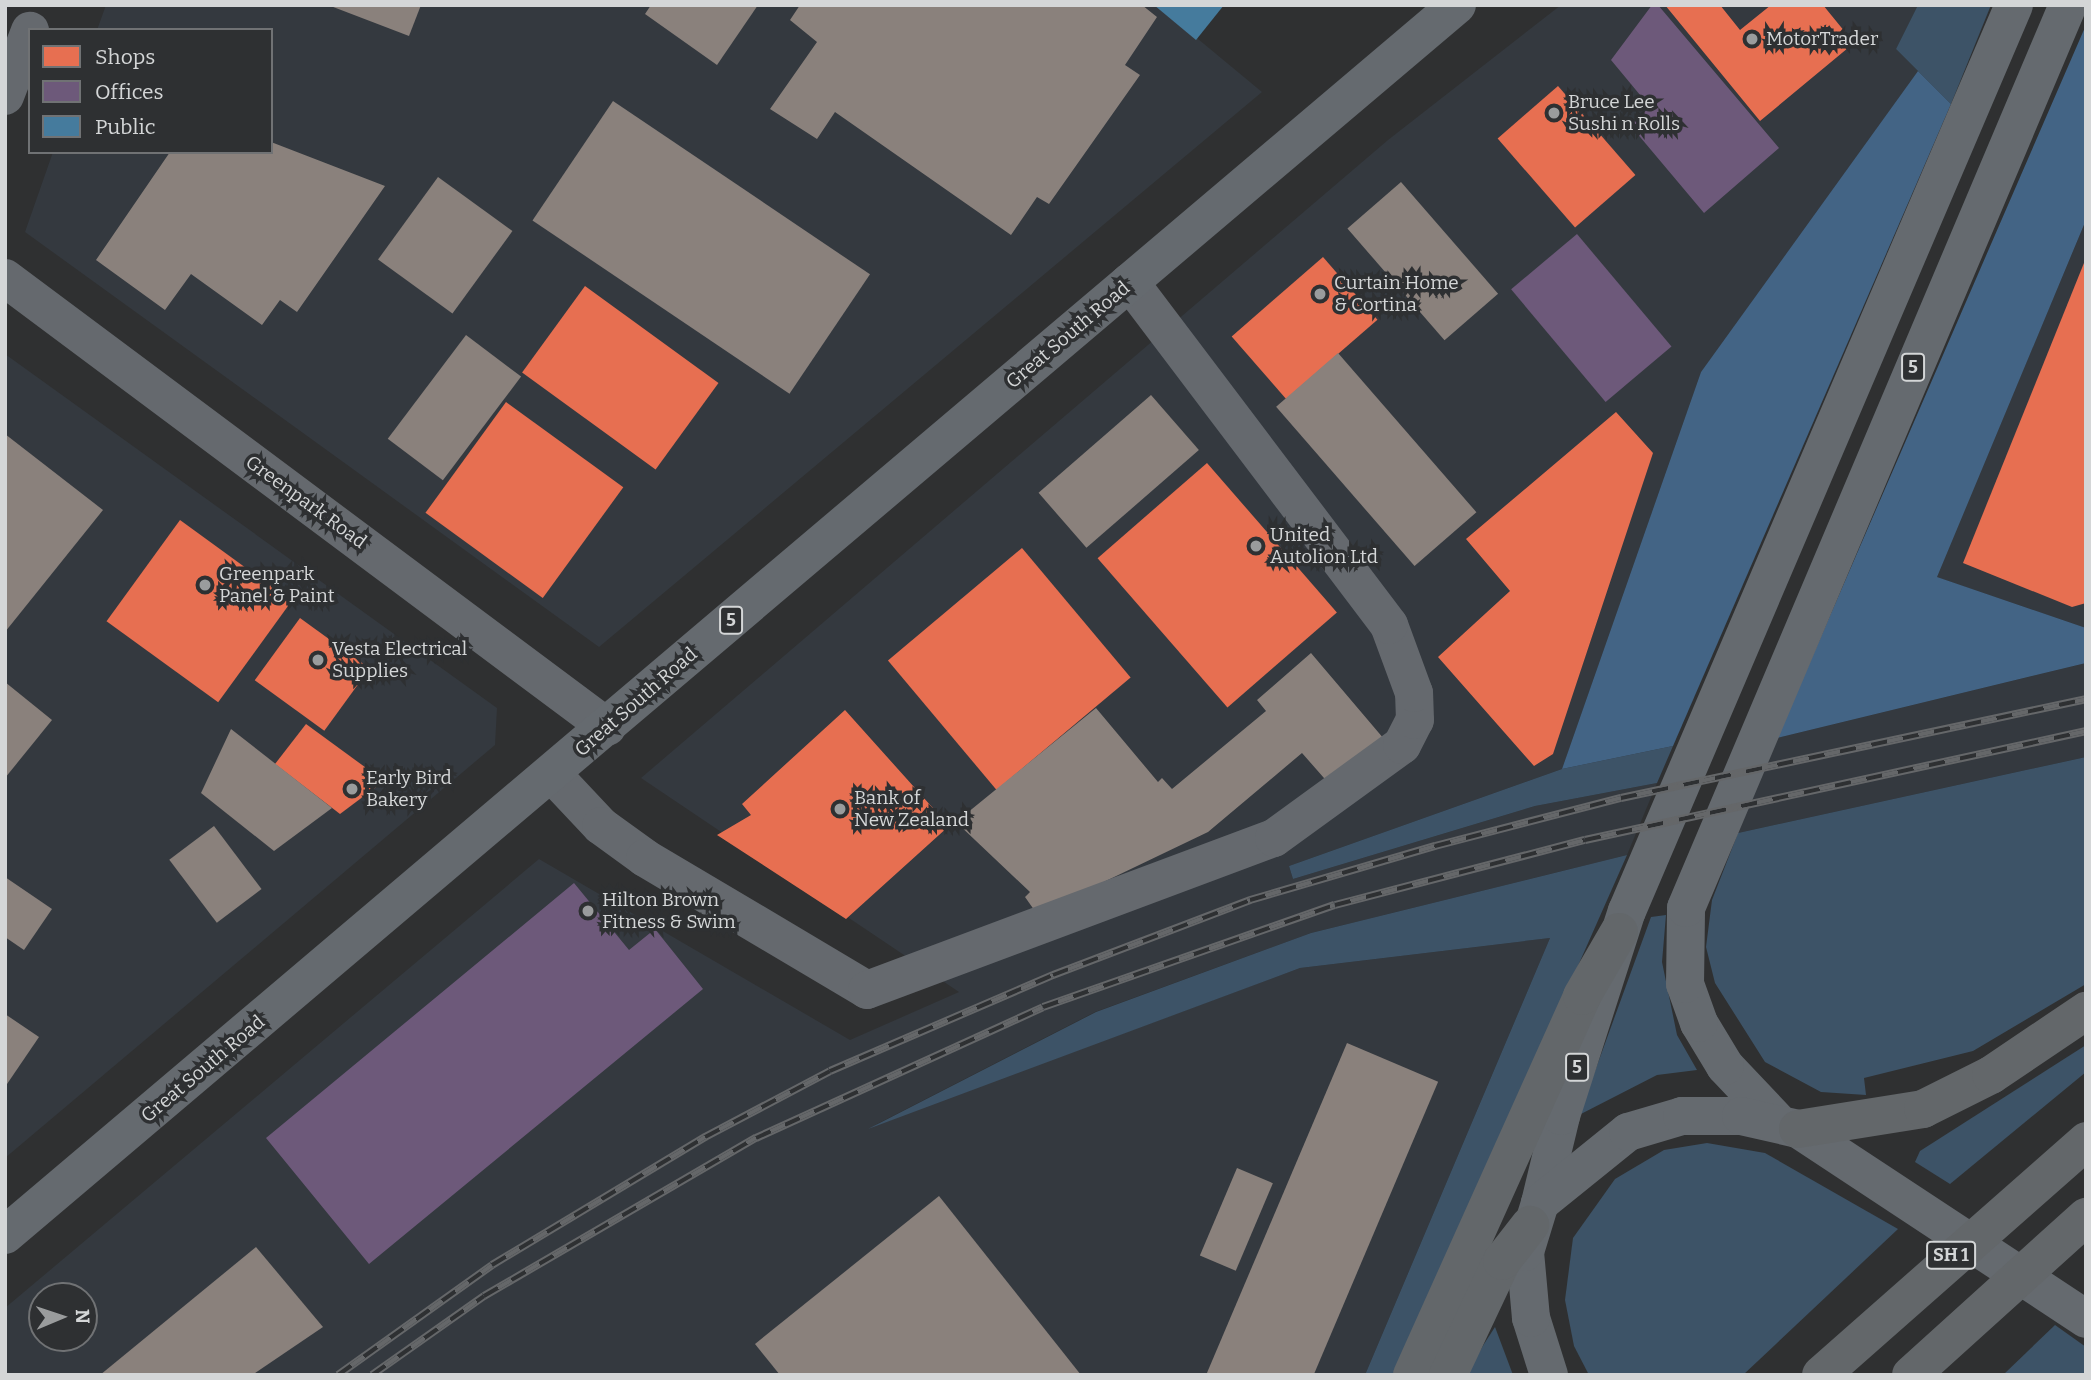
<!DOCTYPE html>
<style>
body{margin:0}
#map{position:relative;width:2091px;height:1380px;overflow:hidden;background:#2f3031;font-family:Bitter,serif}
div>[style]{position:absolute}
.built>*{inset:0;background:#34393f}
.green>*{inset:0;background:#3d5367}
.forest>*{inset:0;background:#436485}
.shops>*{inset:0;background:#e76f51;transform-origin:0 0}
.offices>*{inset:0;background:#6d597a;transform-origin:0 0}
.public>*{inset:0;background:#457b9d}
.industry>*{inset:0;background:#8a817c;transform-origin:0 0}
.minor>*{height:38px;margin:-19px;padding:0 19px;transform-origin:19px;border-radius:19px;background:#65696e}
.major>*{height:38px;margin:-19px;padding:0 19px;transform-origin:19px;border-radius:19px;background:#656a6f}
.highway>*{height:38px;margin:-19px;padding:0 19px;transform-origin:19px;border-radius:19px;background:#63676a}
.rail>*{height:8px;margin-top:-4px;transform-origin:0;background:repeating-linear-gradient(90deg,#2e3032 0 16px,#656769 0 32px);box-sizing:border-box;border-block:2px solid #656769}
.dots>*{width:19px;height:19px;translate:-50% -50%;box-sizing:border-box;border:4px solid #2e3032;border-radius:50%}
span{translate:-50% -50%;white-space:nowrap;text-align:center;line-height:1.15;-webkit-text-stroke:7px #2e3032;paint-order:stroke}
.shield-label span{padding:2px 5px;background:#2e3032;border:2px solid;border-radius:5px;-webkit-text-stroke-width:0}
.shield-label{font-size:18px;color:#d4d6d7;font-weight:700}
.poi-label{font-size:19px;color:#d4d6d7}
.left{translate:0 -50%;text-align:left}
.street-label{font-size:19px;color:#d4d6d7}
.frame{position:absolute;inset:0;border:7px solid #d4d6d7;pointer-events:none}
.legend{position:absolute;left:28px;top:28px;width:245px;height:126px;box-sizing:border-box;background:#2e3032;border:2px solid #707274;margin:0;padding:9px 12px;list-style:none;font-size:21px;color:#d4d6d7}
.legend li{display:flex;align-items:center;gap:14px;height:35px}
.legend b{width:35px;border:2px solid #707274}
.north{position:absolute;left:28px;top:1282px;width:70px;height:70px;box-sizing:border-box;background:#2e3032;border:2px solid #707274;border-radius:50%;rotate:88deg;font-size:19px;font-weight:700;line-height:28px;text-align:center;color:#d4d6d7}
.north::after{content:'';display:block;margin:auto;width:24px;height:32px;background:#9a9c9d;clip-path:polygon(50% 0,100% 100%,50% 72%,0 100%)}
</style>
<div id="map">
<div class="built">
<i style="clip-path:polygon(106px 5px,1157px 5px,1262px 92px,599px 647px,25px 232px,53px 152px,271px 152px,271px 30px,97px 30px)"></i>
<i style="clip-path:polygon(evenodd,1561px 5px,1918px 5px,1896px 49px,1918px 71px,1701px 372px,1562px 769px,1289px 866px,1293px 879px,1535px 806px,1657px 783px,1627px 855px,1311px 933px,1095px 1012px,875px 1125px,1300px 968px,1550px 938px,1365px 1375px,5px 1375px,5px 1308px,539px 859px,850px 1040px,959px 992px,641px 778px,1388px 140px,1561px 5px,42px 1296px,84px 1296px,84px 1338px,42px 1338px,42px 1296px)"></i>
<i style="clip-path:polygon(2086px 220px,2086px 628px,1936px 577px)"></i>
<i style="clip-path:polygon(5px 354px,497px 708px,495px 745px,5px 1158px)"></i>
<i style="clip-path:polygon(2086px 663px,2086px 757px,1738px 833px,1777px 738px)"></i>
</div>
<div class="green">
<i style="clip-path:polygon(1918px 5px,1991px 5px,1951px 104px,1896px 49px)"></i>
<i style="clip-path:polygon(1673px 746px,1657px 783px,1535px 806px,1293px 879px,1289px 866px,1562px 769px)"></i>
<i style="clip-path:polygon(2086px 757px,2086px 984px,1973px 1051px,1864px 1078px,1866px 1095px,1821px 1092px,1765px 1062px,1715px 983px,1706px 947px,1712px 900px,1738px 833px)"></i>
<i style="clip-path:polygon(1627px 855px,1397px 1375px,1365px 1375px,1550px 938px,1300px 968px,868px 1129px,1096px 1012px,1311px 933px)"></i>
<i style="clip-path:polygon(1666px 915px,1662px 962px,1677px 1035px,1697px 1070px,1657px 1075px,1579px 1115px,1651px 917px)"></i>
<i style="clip-path:polygon(2086px 1045px,2086px 1072px,1950px 1184px,1915px 1162px,1920px 1151px)"></i>
<i style="clip-path:polygon(1707px 1143px,1765px 1153px,1898px 1229px,1743px 1375px,1589px 1375px,1574px 1346px,1565px 1300px,1573px 1238px,1615px 1179px,1664px 1150px)"></i>
<i style="clip-path:polygon(2055px 1325px,2086px 1347px,2086px 1375px,2003px 1375px)"></i>
<i style="clip-path:polygon(1495px 1327px,1513px 1375px,1466px 1375px,1484px 1344px)"></i>
</div>
<div class="forest">
<i style="clip-path:polygon(2086px 25px,2086px 220px,1937px 577px,2086px 628px,2086px 663px,1777px 738px)"></i>
<i style="clip-path:polygon(1918px 71px,1951px 104px,1673px 746px,1562px 769px,1701px 372px)"></i>
</div>
<div class="shops">
<i style="clip-path:polygon(1665px 5px,1720px 5px,1740px 30px,1771px 5px,1823px 5px,1854px 43px,1760px 121px)"></i>
<i style="left:1558px;top:86px;width:118px;height:80px;rotate:49deg"></i>
<i style="left:1323px;top:257px;width:83px;height:121px;rotate:49deg"></i>
<i style="clip-path:polygon(2086px 258px,2086px 603px,2072px 607px,1963px 563px)"></i>
<i style="left:585px;top:286px;width:165px;height:107px;rotate:36deg"></i>
<i style="left:506px;top:402px;width:145px;height:137px;rotate:36deg"></i>
<i style="clip-path:polygon(1616px 412px,1653px 453px,1553px 754px,1534px 766px,1438px 657px,1510px 591px,1466px 539px)"></i>
<i style="left:1207px;top:463px;width:198px;height:145px;rotate:49deg"></i>
<i style="left:180px;top:520px;width:138px;height:125px;rotate:36deg"></i>
<i style="left:1022px;top:548px;width:169px;height:175px;rotate:50deg"></i>
<i style="left:300px;top:618px;width:86px;height:77px;rotate:36deg"></i>
<i style="clip-path:polygon(845px 710px,949px 826px,846px 919px,717px 835px,751px 815px,742px 804px)"></i>
<i style="clip-path:polygon(306px 724px,384px 781px,340px 814px,275px 764px)"></i>
</div>
<div class="offices">
<i style="clip-path:polygon(1652px 5px,1658px 5px,1779px 148px,1704px 213px,1630px 125px,1650px 107px,1611px 60px)"></i>
<i style="left:1577px;top:234px;width:147px;height:86px;rotate:50deg"></i>
<i style="clip-path:polygon(574px 883px,629px 950px,655px 929px,703px 989px,369px 1264px,266px 1138px)"></i>
</div>
<div class="public">
<i style="clip-path:polygon(1154px 5px,1224px 5px,1196px 40px)"></i>
</div>
<div class="industry">
<i style="clip-path:polygon(328px 5px,421px 5px,409px 36px)"></i>
<i style="clip-path:polygon(651px 5px,758px 5px,717px 65px,645px 14px)"></i>
<i style="clip-path:polygon(800px 5px,1142px 5px,1157px 17px,1125px 65px,1140px 75px,1049px 204px,1037px 197px,1011px 235px,835px 112px,817px 139px,770px 109px,817px 42px,790px 20px)"></i>
<i style="left:613px;top:101px;width:310px;height:144px;rotate:34deg"></i>
<i style="clip-path:polygon(271px 142px,385px 186px,297px 312px,280px 300px,262px 325px,191px 274px,165px 310px,96px 260px,170px 152px,271px 152px)"></i>
<i style="left:438px;top:177px;width:92px;height:102px;rotate:36deg"></i>
<i style="left:1401px;top:182px;width:148px;height:71px;rotate:49deg"></i>
<i style="left:466px;top:335px;width:69px;height:130px;rotate:37deg"></i>
<i style="left:1338px;top:353px;width:211px;height:82px;rotate:49deg"></i>
<i style="left:1151px;top:395px;width:73px;height:149px;rotate:49deg"></i>
<i style="clip-path:polygon(5px 434px,103px 510px,5px 632px)"></i>
<i style="clip-path:polygon(1311px 653px,1384px 739px,1331px 786px,1302px 753px,1208px 832px,1037px 914px,1025px 897px,1030px 892px,956px 822px,1096px 708px,1158px 782px,1162px 778px,1172px 789px,1266px 711px,1257px 700px)"></i>
<i style="clip-path:polygon(5px 682px,52px 720px,5px 778px)"></i>
<i style="clip-path:polygon(231px 729px,332px 808px,274px 851px,201px 793px)"></i>
<i style="left:214px;top:826px;width:79px;height:56px;rotate:53deg"></i>
<i style="clip-path:polygon(5px 877px,52px 909px,24px 950px,5px 937px)"></i>
<i style="clip-path:polygon(5px 1014px,39px 1037px,5px 1087px)"></i>
<i style="left:1347px;top:1043px;width:99px;height:359px;rotate:23deg"></i>
<i style="left:1237px;top:1168px;width:39px;height:95px;rotate:23deg"></i>
<i style="clip-path:polygon(939px 1196px,1081px 1375px,780px 1375px,755px 1344px)"></i>
<i style="clip-path:polygon(256px 1247px,323px 1327px,252px 1375px,100px 1375px)"></i>
</div>
<div class="minor">
<i style="left:5px;top:96px;width:70px;rotate:-69deg"></i>
<i style="left:5px;top:278px;width:751px;rotate:36.72deg"></i>
<i style="left:552px;top:774px;width:71px;rotate:46.7deg"></i>
<i style="left:601px;top:826px;width:54px;rotate:36deg"></i>
<i style="left:645px;top:858px;width:258px;rotate:30.7deg"></i>
<i style="left:867px;top:990px;width:434px;rotate:-20.5deg"></i>
<i style="left:1274px;top:838px;width:158px;rotate:-36deg"></i>
<i style="left:1402px;top:745px;width:28px;rotate:-63deg"></i>
<i style="left:1415px;top:720px;width:27px;rotate:-92deg"></i>
<i style="left:1414px;top:693px;width:72px;rotate:-110.2deg"></i>
<i style="left:1389px;top:625px;width:430px;rotate:-127.1deg"></i>
</div>
<div class="major">
<i style="left:1776px;top:1120px;width:74px;rotate:-133.4deg"></i>
<i style="left:1725px;top:1066px;width:50px;rotate:-121.2deg"></i>
<i style="left:1699px;top:1023px;width:41px;rotate:-109.7deg"></i>
<i style="left:1685px;top:984px;width:76px;rotate:-89.2deg"></i>
<i style="left:1686px;top:908px;width:980px;rotate:-67.07deg"></i>
<i style="left:1540px;top:1203px;width:89px;rotate:-76.4deg"></i>
<i style="left:1561px;top:1116px;width:215px;rotate:-72.2deg"></i>
<i style="left:1627px;top:911px;width:985px;rotate:-66.87deg"></i>
<i style="left:5px;top:1235px;width:1903px;rotate:-40.27deg"></i>
<i style="left:1549px;top:1375px;width:60px;rotate:-107.5deg"></i>
<i style="left:1531px;top:1318px;width:66px;rotate:-95.2deg"></i>
<i style="left:1525px;top:1252px;width:51px;rotate:-73deg"></i>
<i style="left:1540px;top:1203px;width:113px;rotate:-38.9deg"></i>
<i style="left:1628px;top:1132px;width:56px;rotate:-16.5deg"></i>
<i style="left:1682px;top:1116px;width:59px"></i>
<i style="left:1741px;top:1116px;width:58px;rotate:12.8deg"></i>
<i style="left:1798px;top:1129px;width:345px;rotate:33.4deg"></i>
</div>
<div class="highway">
<i style="left:1798px;top:1129px;width:127px;rotate:-9.1deg"></i>
<i style="left:1923px;top:1109px;width:76px;rotate:-26.6deg"></i>
<i style="left:1991px;top:1075px;width:115px;rotate:-34deg"></i>
<i style="left:1412px;top:1375px;width:415px;rotate:-65.8deg"></i>
<i style="left:1582px;top:996px;width:74px;rotate:-60deg"></i>
<i style="left:1448px;top:1375px;width:126px;rotate:-64.7deg"></i>
<i style="left:1502px;top:1261px;width:46px;rotate:-52.1deg"></i>
<i style="left:1821px;top:1375px;width:354px;rotate:-41.4deg"></i>
<i style="left:1911px;top:1375px;width:236px;rotate:-42.1deg"></i>
</div>
<div class="rail">
<i style="left:338px;top:1375px;width:189px;rotate:-35.5deg"></i>
<i style="left:492px;top:1265px;width:249px;rotate:-31deg"></i>
<i style="left:705px;top:1137px;width:141px;rotate:-27.8deg"></i>
<i style="left:830px;top:1071px;width:243px;rotate:-23.3deg"></i>
<i style="left:1053px;top:975px;width:211px;rotate:-20.8deg"></i>
<i style="left:1250px;top:900px;width:193px;rotate:-16.3deg"></i>
<i style="left:1435px;top:846px;width:192px;rotate:-14.5deg"></i>
<i style="left:1621px;top:798px;width:475px;rotate:-12deg"></i>
<i style="left:372px;top:1375px;width:137px;rotate:-35.2deg"></i>
<i style="left:484px;top:1296px;width:315px;rotate:-30.2deg"></i>
<i style="left:756px;top:1138px;width:315px;rotate:-24.5deg"></i>
<i style="left:1043px;top:1007px;width:309px;rotate:-19.3deg"></i>
<i style="left:1335px;top:905px;width:258px;rotate:-14.6deg"></i>
<i style="left:1585px;top:840px;width:513px;rotate:-12.27deg"></i>
</div>
<div class="dots">
<i style="left:1752px;top:39px;background:#9a9c9d"></i>
<i style="left:1554px;top:113px;background:#9a9c9d"></i>
<i style="left:1320px;top:294px;background:#9a9c9d"></i>
<i style="left:1256px;top:546px;background:#9a9c9d"></i>
<i style="left:205px;top:585px;background:#9a9c9d"></i>
<i style="left:318px;top:660px;background:#9a9c9d"></i>
<i style="left:352px;top:789px;background:#9a9c9d"></i>
<i style="left:840px;top:809px;background:#9a9c9d"></i>
<i style="left:588px;top:911px;background:#9a9c9d"></i>
</div>
<div class="shield-label">
<span style="left:1913px;top:367px">5</span>
<span style="left:731px;top:620px">5</span>
<span style="left:1577px;top:1067px">5</span>
<span style="left:1951px;top:1255px">SH 1</span>
</div>
<div class="poi-label">
<span class="left" style="left:1766px;top:39px">MotorTrader</span>
<span class="left" style="left:1568px;top:113px">Bruce Lee<br>Sushi n Rolls</span>
<span class="left" style="left:1334px;top:294px">Curtain Home<br>&amp; Cortina</span>
<span class="left" style="left:1270px;top:546px">United<br>Autolion Ltd</span>
<span class="left" style="left:219px;top:585px">Greenpark<br>Panel &amp; Paint</span>
<span class="left" style="left:332px;top:660px">Vesta Electrical<br>Supplies</span>
<span class="left" style="left:366px;top:789px">Early Bird<br>Bakery</span>
<span class="left" style="left:854px;top:809px">Bank of<br>New Zealand</span>
<span class="left" style="left:602px;top:911px">Hilton Brown<br>Fitness &amp; Swim</span>
</div>
<div class="street-label">
<span style="left:1068px;top:335px;rotate:-40deg">Great South Road</span>
<span style="left:306px;top:502px;rotate:36deg">Greenpark Road</span>
<span style="left:636px;top:702px;rotate:-41deg">Great South Road</span>
<span style="left:203px;top:1069px;rotate:-40deg">Great South Road</span>
</div>
<div class="frame"></div>
<ul class="legend">
<li><b style="height:19px;background:#e76f51"></b>Shops</li>
<li><b style="height:19px;background:#6d597a"></b>Offices</li>
<li><b style="height:19px;background:#457b9d"></b>Public</li>
</ul>
<div class="north">N</div>
</div>
